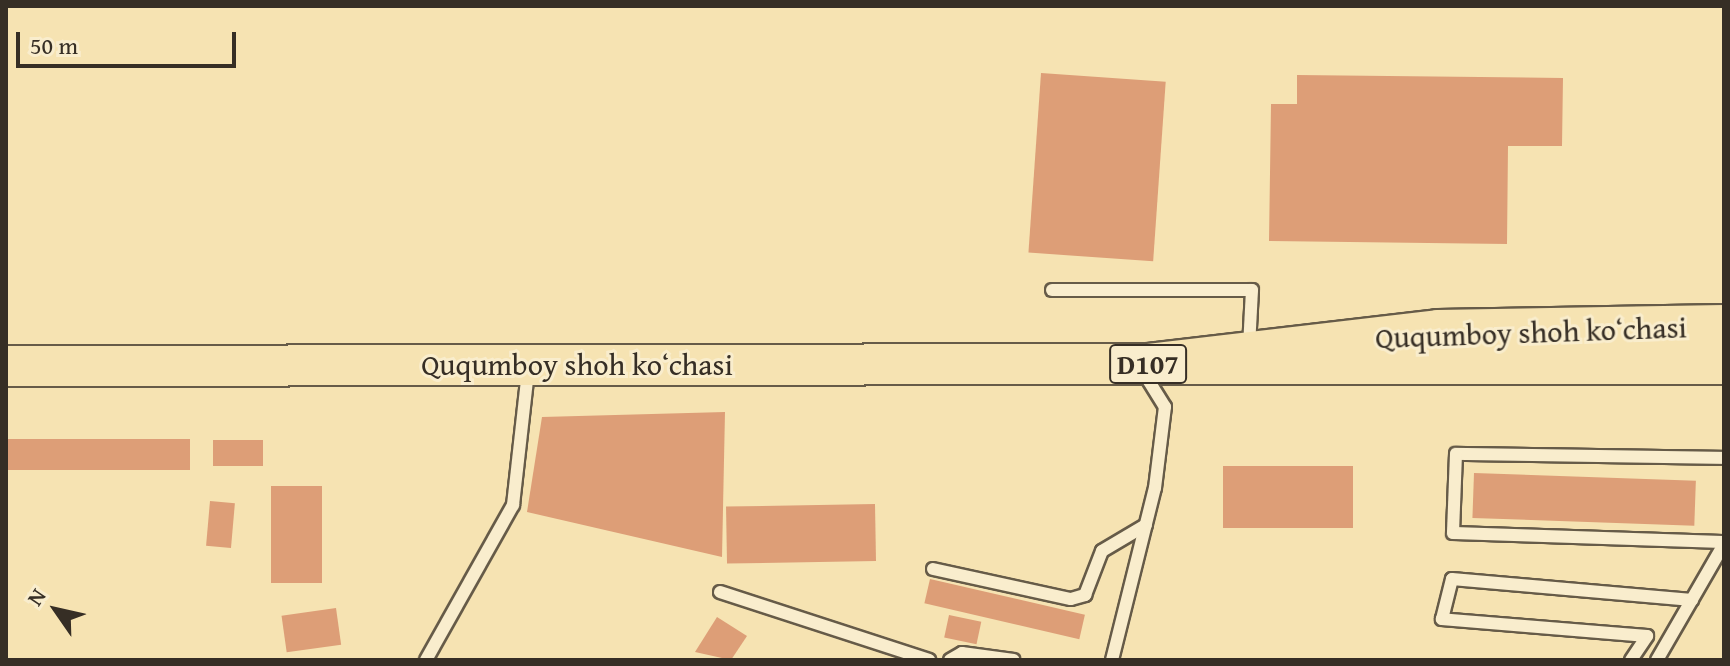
<!DOCTYPE html>
<meta charset="utf-8">
<style>
body{margin:0}
#map{position:relative;width:1730px;height:666px;overflow:hidden;background:#f6e3b2;font-family:"Gentium Book Plus",serif}
div>[style]{position:absolute}
.building>*{inset:0;background:#dd9e77;transform-origin:0 0}
.roads{filter:drop-shadow(2px 0 #665b48) drop-shadow(-2px 0 #665b48) drop-shadow(0 2px #665b48) drop-shadow(0 -2px #665b48)}
.lane>*{height:12px;margin:-6px;padding:0 6px;transform-origin:6px;border-radius:6px;background:#f9edcd}
.primary>*{height:40px;margin:-20px;padding:0 20px;transform-origin:20px;border-radius:20px;background:#f6e3b2}
span{translate:-50% -50%;white-space:nowrap;text-align:center;line-height:1.15;-webkit-text-stroke:6px #f9edcd;paint-order:stroke}
.shield-label span{padding:2px 6px;background:#f9edcd;border:2px solid;border-radius:6px;-webkit-text-stroke-width:0}
.shield-label{font-size:28px;color:#362e25;font-weight:700}
.street-label{font-size:30px;color:#362e25}
.frame{position:absolute;inset:0;border:8px solid #362e25;pointer-events:none}
.north{position:absolute;left:16px;top:570px;width:80px;height:80px;-webkit-text-stroke:6px #f9edcd;paint-order:stroke;rotate:304deg;font-size:22px;font-weight:700;line-height:32px;text-align:center;color:#362e25}
.north::after{content:'';display:block;margin:auto;width:28px;height:36px;background:#362e25;clip-path:polygon(50% 0,100% 100%,50% 72%,0 100%)}
.scale{position:absolute;left:16px;top:32px;width:220px;height:36px;box-sizing:border-box;border:4px solid #362e25;border-top:0;padding-left:10px;font-size:24px;line-height:28px;white-space:nowrap;color:#362e25;-webkit-text-stroke:6px #f9edcd;paint-order:stroke}
</style>
<div id="map">
<div class="building">
<i style="left:1041px;top:73px;width:125px;height:180px;rotate:4deg"></i>
<i style="clip-path:polygon(1297px 75px,1563px 78px,1562px 146px,1508px 146px,1507px 244px,1269px 241px,1271px 104px,1297px 104px)"></i>
<i style="clip-path:polygon(725px 412px,722px 557px,527px 512px,542px 417px)"></i>
<i style="left:190px;top:439px;width:31px;height:184px;rotate:90deg"></i>
<i style="left:213px;top:440px;width:50px;height:26px"></i>
<i style="left:1223px;top:466px;width:130px;height:62px"></i>
<i style="left:1474px;top:473px;width:222px;height:45px;rotate:2deg"></i>
<i style="left:271px;top:486px;width:51px;height:97px"></i>
<i style="left:210px;top:501px;width:25px;height:45px;rotate:5deg"></i>
<i style="left:875px;top:504px;width:57px;height:149px;rotate:89deg"></i>
<i style="left:930px;top:579px;width:159px;height:25px;rotate:13deg"></i>
<i style="left:336px;top:608px;width:37px;height:55px;rotate:82deg"></i>
<i style="left:949px;top:615px;width:33px;height:23px;rotate:12deg"></i>
<i style="clip-path:polygon(717px 617px,747px 636px,731px 660px,695px 652px)"></i>
</div>
<div class="roads">
<div class="lane">
<i style="left:1052px;top:290px;width:200px"></i>
<i style="left:1252px;top:290px;width:57px;rotate:93deg"></i>
<i style="left:1724px;top:458px;width:268px;rotate:-179.1deg"></i>
<i style="left:1456px;top:454px;width:79px;rotate:92.2deg"></i>
<i style="left:1453px;top:533px;width:271px;rotate:1.9deg"></i>
<i style="left:933px;top:569px;width:141px;rotate:12.3deg"></i>
<i style="left:1071px;top:599px;width:15px;rotate:-16deg"></i>
<i style="left:1085px;top:595px;width:47px;rotate:-68.9deg"></i>
<i style="left:1102px;top:551px;width:51px;rotate:-30.6deg"></i>
<i style="left:720px;top:592px;width:220px;rotate:18deg"></i>
<i style="left:426px;top:660px;width:178px;rotate:-60.7deg"></i>
<i style="left:513px;top:505px;width:135px;rotate:-83.6deg"></i>
<i style="left:950px;top:660px;width:14px;rotate:-30deg"></i>
<i style="left:962px;top:653px;width:52px;rotate:7.7deg"></i>
<i style="left:1112px;top:660px;width:177px;rotate:-76deg"></i>
<i style="left:1155px;top:488px;width:82px;rotate:-83deg"></i>
<i style="left:1165px;top:407px;width:44px;rotate:-121.9deg"></i>
<i style="left:1631px;top:660px;width:29px;rotate:-56deg"></i>
<i style="left:1647px;top:636px;width:206px;rotate:-175.3deg"></i>
<i style="left:1442px;top:619px;width:41px;rotate:-76deg"></i>
<i style="left:1452px;top:579px;width:241px;rotate:5deg"></i>
<i style="left:1657px;top:660px;width:134px;rotate:-60deg"></i>
</div>
<div class="primary">
<i style="left:1724px;top:325px;width:286px;rotate:179deg"></i>
<i style="left:1438px;top:330px;width:293px;rotate:173.3deg"></i>
<i style="left:1147px;top:364px;width:577px"></i>
<i style="left:6px;top:366px;width:1141px;rotate:-0.1deg"></i>
</div>
</div>
<div class="shield-label">
<span style="left:1148px;top:364px">D107</span>
</div>
<div class="street-label">
<span style="left:1531px;top:332px;rotate:-2deg">Ququmboy shoh koʻchasi</span>
<span style="left:577px;top:364px">Ququmboy shoh koʻchasi</span>
</div>
<div class="frame"></div>
<div class="north">N</div>
<div class="scale">50 m</div>
</div>
